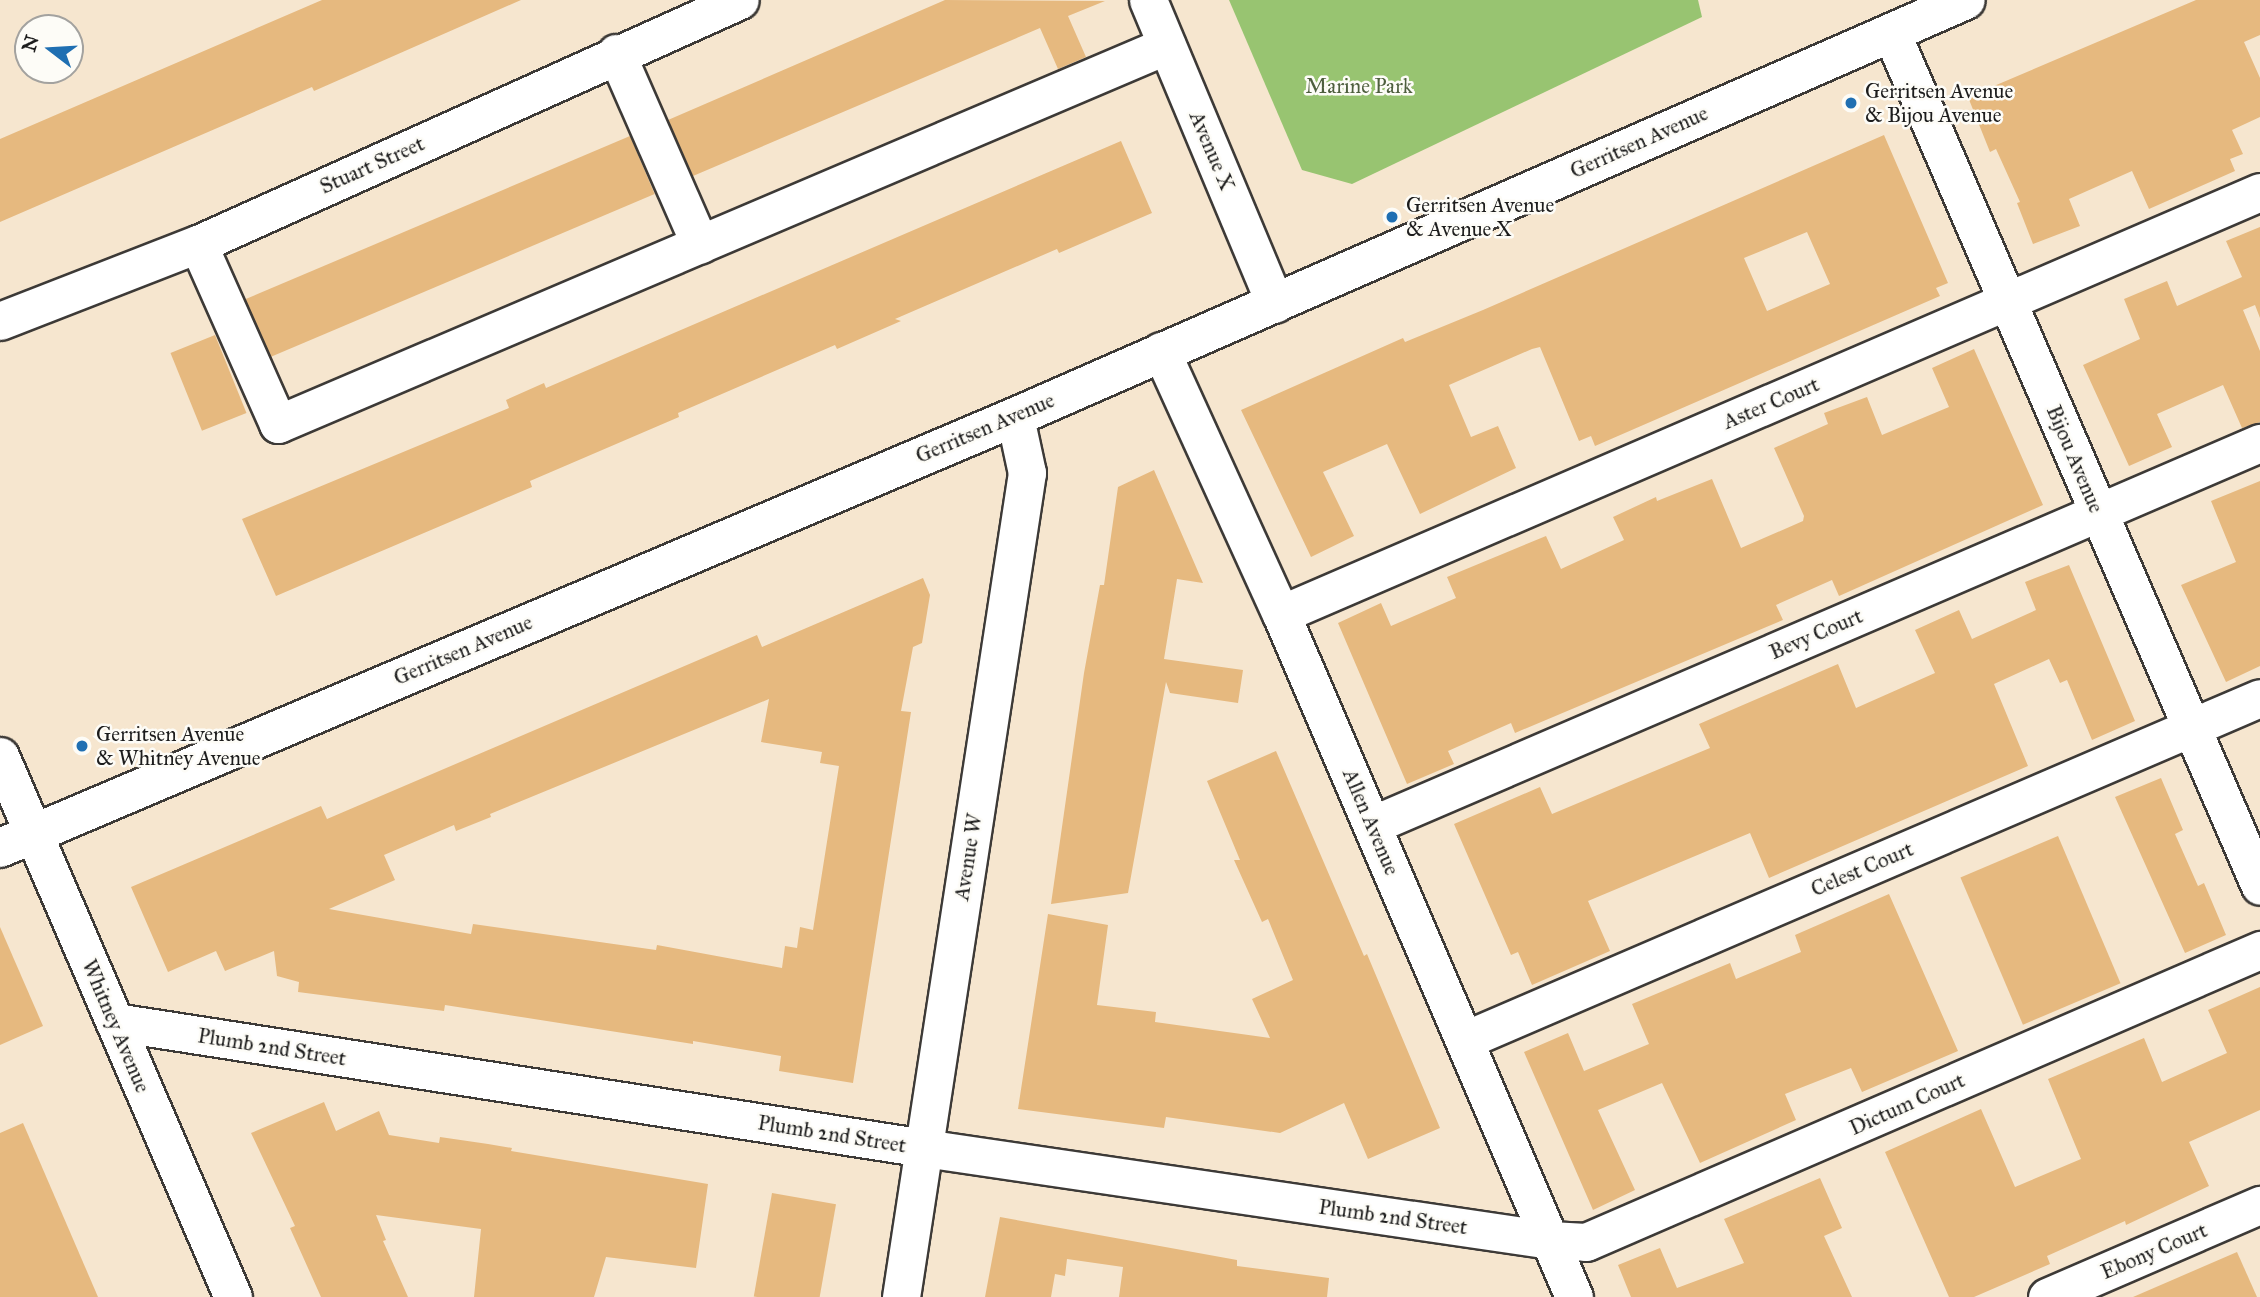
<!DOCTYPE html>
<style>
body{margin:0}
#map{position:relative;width:2260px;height:1297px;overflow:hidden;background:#f6e6cf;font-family:"IM FELL Great Primer",serif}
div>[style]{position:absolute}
.green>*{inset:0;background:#98c471}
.building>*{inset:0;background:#e6b97f;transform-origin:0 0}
.roads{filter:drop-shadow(2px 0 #3d3a37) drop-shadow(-2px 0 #3d3a37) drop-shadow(0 2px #3d3a37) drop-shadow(0 -2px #3d3a37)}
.minor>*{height:37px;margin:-18.5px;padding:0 18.5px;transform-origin:18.5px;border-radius:18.5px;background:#fff}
.major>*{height:38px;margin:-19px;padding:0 19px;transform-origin:19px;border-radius:19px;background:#fff}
.dots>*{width:19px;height:19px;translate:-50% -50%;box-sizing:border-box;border:4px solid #fdfcf7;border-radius:50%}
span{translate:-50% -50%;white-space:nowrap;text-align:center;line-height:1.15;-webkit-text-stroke:5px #fdfcf7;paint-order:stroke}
.park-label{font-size:21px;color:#4e5f3e}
.poi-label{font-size:21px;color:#1c1c1c}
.left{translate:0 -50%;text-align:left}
.street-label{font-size:21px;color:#1c1c1c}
.north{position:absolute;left:14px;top:14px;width:70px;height:70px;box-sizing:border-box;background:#fdfcf7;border:2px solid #a3a29f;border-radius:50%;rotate:287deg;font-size:19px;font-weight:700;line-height:28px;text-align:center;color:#1c1c1c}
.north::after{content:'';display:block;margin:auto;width:24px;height:32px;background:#1f6fb2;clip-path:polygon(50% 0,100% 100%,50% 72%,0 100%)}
</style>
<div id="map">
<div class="green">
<i style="clip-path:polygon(1229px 0,1698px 0,1702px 17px,1352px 184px,1302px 170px)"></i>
</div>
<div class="building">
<i style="clip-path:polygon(322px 0,521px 0,314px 91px,312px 87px,0 222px,0 139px)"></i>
<i style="clip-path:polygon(945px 0,1105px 1px,1068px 16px,1086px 57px,1058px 69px,1040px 28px,693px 176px,668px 120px)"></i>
<i style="clip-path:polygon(2196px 0,2260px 0,2260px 35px,2244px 42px,2260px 78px,2260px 117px,2232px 130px,2243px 154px,2230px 159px,2235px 171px,2149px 209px,2132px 171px,2069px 199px,2080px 226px,2033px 244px,2017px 203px,2020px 202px,1996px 149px,1990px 152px,1968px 97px)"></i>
<i style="clip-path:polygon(evenodd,1884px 135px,1948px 283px,1936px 288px,1940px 296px,1595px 446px,1591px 436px,1579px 441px,1540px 347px,1532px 349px,1449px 385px,1471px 437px,1498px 426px,1516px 468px,1420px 514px,1387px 444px,1323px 472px,1354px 536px,1311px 557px,1241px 410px,1403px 338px,1405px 342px,1483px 310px,1884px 135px,1807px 232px,1830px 284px,1767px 311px,1744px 258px,1807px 232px)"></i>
<i style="left:630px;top:136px;width:63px;height:418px;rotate:67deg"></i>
<i style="clip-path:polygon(1121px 141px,1152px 213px,1059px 253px,1057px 249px,895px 319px,901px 321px,837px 349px,835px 345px,678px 413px,679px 417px,530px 481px,532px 487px,276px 596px,242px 519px,509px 408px,506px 400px,544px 383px,546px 388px)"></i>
<i style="clip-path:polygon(2260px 227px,2260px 318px,2255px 305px,2243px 310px,2260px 351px,2260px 422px,2242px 428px,2223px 385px,2157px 414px,2172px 447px,2129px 466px,2083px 365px,2140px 339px,2124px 299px,2167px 281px,2177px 306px,2242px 277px,2226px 241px)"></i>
<i style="left:215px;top:335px;width:84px;height:48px;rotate:68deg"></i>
<i style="clip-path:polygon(1974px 349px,2043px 505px,1839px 596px,1832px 580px,1776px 605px,1783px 620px,1515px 733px,1511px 723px,1448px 751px,1454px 764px,1407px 784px,1338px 623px,1381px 603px,1391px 626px,1456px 598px,1447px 577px,1546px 536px,1561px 569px,1624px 540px,1613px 517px,1656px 497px,1657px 501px,1712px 479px,1741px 548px,1803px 521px,1804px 516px,1774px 448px,1828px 424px,1824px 413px,1867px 397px,1882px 435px,1949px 407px,1932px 368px)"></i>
<i style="clip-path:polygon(1154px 470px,1203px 583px,1177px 579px,1164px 659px,1243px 670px,1238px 703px,1170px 693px,1166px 682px,1128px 893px,1051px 904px,1084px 673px,1100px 585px,1104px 585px,1118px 487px)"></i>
<i style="clip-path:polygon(2260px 481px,2260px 666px,2226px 682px,2181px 585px,2236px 562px,2211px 501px)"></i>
<i style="clip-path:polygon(2069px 565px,2135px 721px,2092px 740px,2067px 680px,2060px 683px,2049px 659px,1994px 684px,2028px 766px,1769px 878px,1750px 833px,1588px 901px,1610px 951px,1532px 985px,1518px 952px,1511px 955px,1454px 824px,1540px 787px,1552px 814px,1657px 770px,1710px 748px,1699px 724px,1838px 664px,1856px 708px,1935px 673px,1915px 630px,1959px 610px,1972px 639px,2036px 610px,2025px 582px)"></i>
<i style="clip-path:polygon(evenodd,923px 578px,930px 595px,922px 643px,913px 647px,901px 711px,911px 712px,853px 1083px,779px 1071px,781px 1056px,693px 1041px,693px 1044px,445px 1005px,444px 1011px,298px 992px,299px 982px,277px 976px,274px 951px,225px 971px,216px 951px,168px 972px,131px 887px,321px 806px,327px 819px,757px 635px,762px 647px,923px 578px,769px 699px,761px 742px,822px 752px,820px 763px,839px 766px,813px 930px,800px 927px,797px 948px,785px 946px,782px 968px,657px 945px,656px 950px,473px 924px,471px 934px,329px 909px,395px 880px,384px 855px,454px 825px,456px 831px,491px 817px,490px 814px,769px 699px)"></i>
<i style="clip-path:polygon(1276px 751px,1364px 956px,1367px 954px,1440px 1128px,1368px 1159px,1344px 1103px,1280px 1133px,1166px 1117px,1164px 1128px,1018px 1109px,1048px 914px,1108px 925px,1097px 1005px,1156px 1012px,1155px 1022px,1270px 1038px,1252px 999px,1293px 980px,1268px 919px,1262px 922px,1234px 860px,1240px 860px,1207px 781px)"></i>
<i style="clip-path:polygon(2161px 778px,2183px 830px,2175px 834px,2198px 886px,2204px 883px,2226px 935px,2185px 953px,2115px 797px)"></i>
<i style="left:2058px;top:836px;width:160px;height:106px;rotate:67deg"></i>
<i style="clip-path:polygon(1889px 894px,1958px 1051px,1862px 1092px,1851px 1068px,1785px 1094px,1796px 1120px,1700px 1163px,1662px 1083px,1598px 1110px,1635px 1190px,1593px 1210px,1524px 1052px,1568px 1033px,1584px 1071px,1649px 1044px,1632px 1004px,1730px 963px,1736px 979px,1801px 952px,1795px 935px)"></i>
<i style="clip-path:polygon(0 927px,43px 1026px,0 1045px)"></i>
<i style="clip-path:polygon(2260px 987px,2260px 1110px,2189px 1142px,2209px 1186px,2126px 1225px,2125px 1221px,2047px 1256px,2050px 1264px,2011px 1281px,1974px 1297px,1949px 1297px,1885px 1152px,1981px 1109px,2015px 1187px,2081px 1159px,2048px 1079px,2144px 1038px,2162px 1082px,2227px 1053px,2208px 1010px)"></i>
<i style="clip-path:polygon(324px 1102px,336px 1131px,379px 1111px,389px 1135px,439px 1143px,440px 1137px,488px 1144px,512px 1148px,511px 1151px,708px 1184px,696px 1268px,606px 1257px,594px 1297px,474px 1297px,481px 1229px,376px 1215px,386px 1240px,383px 1241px,408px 1297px,321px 1297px,290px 1228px,295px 1226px,251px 1133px)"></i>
<i style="clip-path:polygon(23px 1123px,98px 1297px,0 1297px,0 1133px)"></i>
<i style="clip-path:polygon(1820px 1178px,1842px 1228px,1824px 1236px,1852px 1297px,1631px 1297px,1618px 1265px,1660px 1248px,1677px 1288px,1744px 1263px,1724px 1219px)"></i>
<i style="left:772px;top:1193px;width:65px;height:105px;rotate:10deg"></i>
<i style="clip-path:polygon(1000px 1217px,1237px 1260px,1237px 1266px,1329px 1278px,1327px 1297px,1119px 1297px,1123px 1267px,1067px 1259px,1065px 1276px,1055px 1274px,1051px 1297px,985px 1297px)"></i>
<i style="clip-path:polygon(2237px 1252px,2257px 1297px,2133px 1297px)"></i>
</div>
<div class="roads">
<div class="minor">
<i style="left:1148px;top:0;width:329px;rotate:67.3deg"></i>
<i style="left:1891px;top:32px;width:930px;rotate:66.63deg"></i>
<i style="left:616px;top:53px;width:209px;rotate:66.3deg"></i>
<i style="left:198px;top:244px;width:197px;rotate:66deg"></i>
<i style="left:278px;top:424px;width:966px;rotate:-23.09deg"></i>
<i style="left:0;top:321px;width:212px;rotate:-21.3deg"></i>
<i style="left:198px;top:244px;width:594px;rotate:-24.24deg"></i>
<i style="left:1161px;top:351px;width:289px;rotate:65.5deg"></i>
<i style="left:1281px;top:614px;width:743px;rotate:66.78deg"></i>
<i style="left:1281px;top:614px;width:1066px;rotate:-23.32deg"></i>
<i style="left:0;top:756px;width:589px;rotate:66.7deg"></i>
<i style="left:1372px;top:825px;width:967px;rotate:-23.28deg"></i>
<i style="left:115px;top:1022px;width:819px;rotate:8.85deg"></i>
<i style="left:924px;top:1148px;width:633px;rotate:8.36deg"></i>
<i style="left:1550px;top:1240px;width:36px;rotate:3deg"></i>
<i style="left:1586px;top:1242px;width:735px;rotate:-23.42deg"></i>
<i style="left:1465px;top:1040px;width:865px;rotate:-23.28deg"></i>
<i style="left:901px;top:1297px;width:834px;rotate:-81.31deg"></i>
<i style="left:1027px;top:473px;width:57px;rotate:-102.1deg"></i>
<i style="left:2047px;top:1297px;width:232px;rotate:-23.4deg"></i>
</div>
<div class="major">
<i style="left:0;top:848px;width:1103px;rotate:-23.01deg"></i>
<i style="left:1015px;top:417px;width:1038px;rotate:-23.68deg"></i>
</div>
</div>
<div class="dots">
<i style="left:1851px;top:103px;background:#1f6fb2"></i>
<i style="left:1392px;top:217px;background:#1f6fb2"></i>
<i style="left:82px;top:746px;background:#1f6fb2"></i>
</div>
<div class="park-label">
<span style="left:1359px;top:86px">Marine Park</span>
</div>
<div class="poi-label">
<span class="left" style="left:1865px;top:103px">Gerritsen Avenue<br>&amp; Bijou Avenue</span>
<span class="left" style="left:1406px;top:217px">Gerritsen Avenue<br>&amp; Avenue X</span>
<span class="left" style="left:96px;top:746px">Gerritsen Avenue<br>&amp; Whitney Avenue</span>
</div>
<div class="street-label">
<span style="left:1639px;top:142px;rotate:-24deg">Gerritsen Avenue</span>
<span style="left:1212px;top:151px;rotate:67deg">Avenue X</span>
<span style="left:372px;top:165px;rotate:-24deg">Stuart Street</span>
<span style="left:1771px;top:403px;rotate:-23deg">Aster Court</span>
<span style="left:985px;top:428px;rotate:-23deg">Gerritsen Avenue</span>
<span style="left:2075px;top:459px;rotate:67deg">Bijou Avenue</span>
<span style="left:1816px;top:634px;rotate:-23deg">Bevy Court</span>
<span style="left:463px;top:650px;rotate:-23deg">Gerritsen Avenue</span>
<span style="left:1371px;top:822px;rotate:67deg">Allen Avenue</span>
<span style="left:968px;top:857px;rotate:-81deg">Avenue W</span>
<span style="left:1862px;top:869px;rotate:-23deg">Celest Court</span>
<span style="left:116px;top:1026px;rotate:67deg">Whitney Avenue</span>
<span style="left:272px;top:1047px;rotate:9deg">Plumb 2nd Street</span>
<span style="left:1907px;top:1104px;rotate:-24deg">Dictum Court</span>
<span style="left:832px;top:1134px;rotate:9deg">Plumb 2nd Street</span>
<span style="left:1393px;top:1217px;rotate:8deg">Plumb 2nd Street</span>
<span style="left:2154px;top:1251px;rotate:-23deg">Ebony Court</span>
</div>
<div class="north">N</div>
</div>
